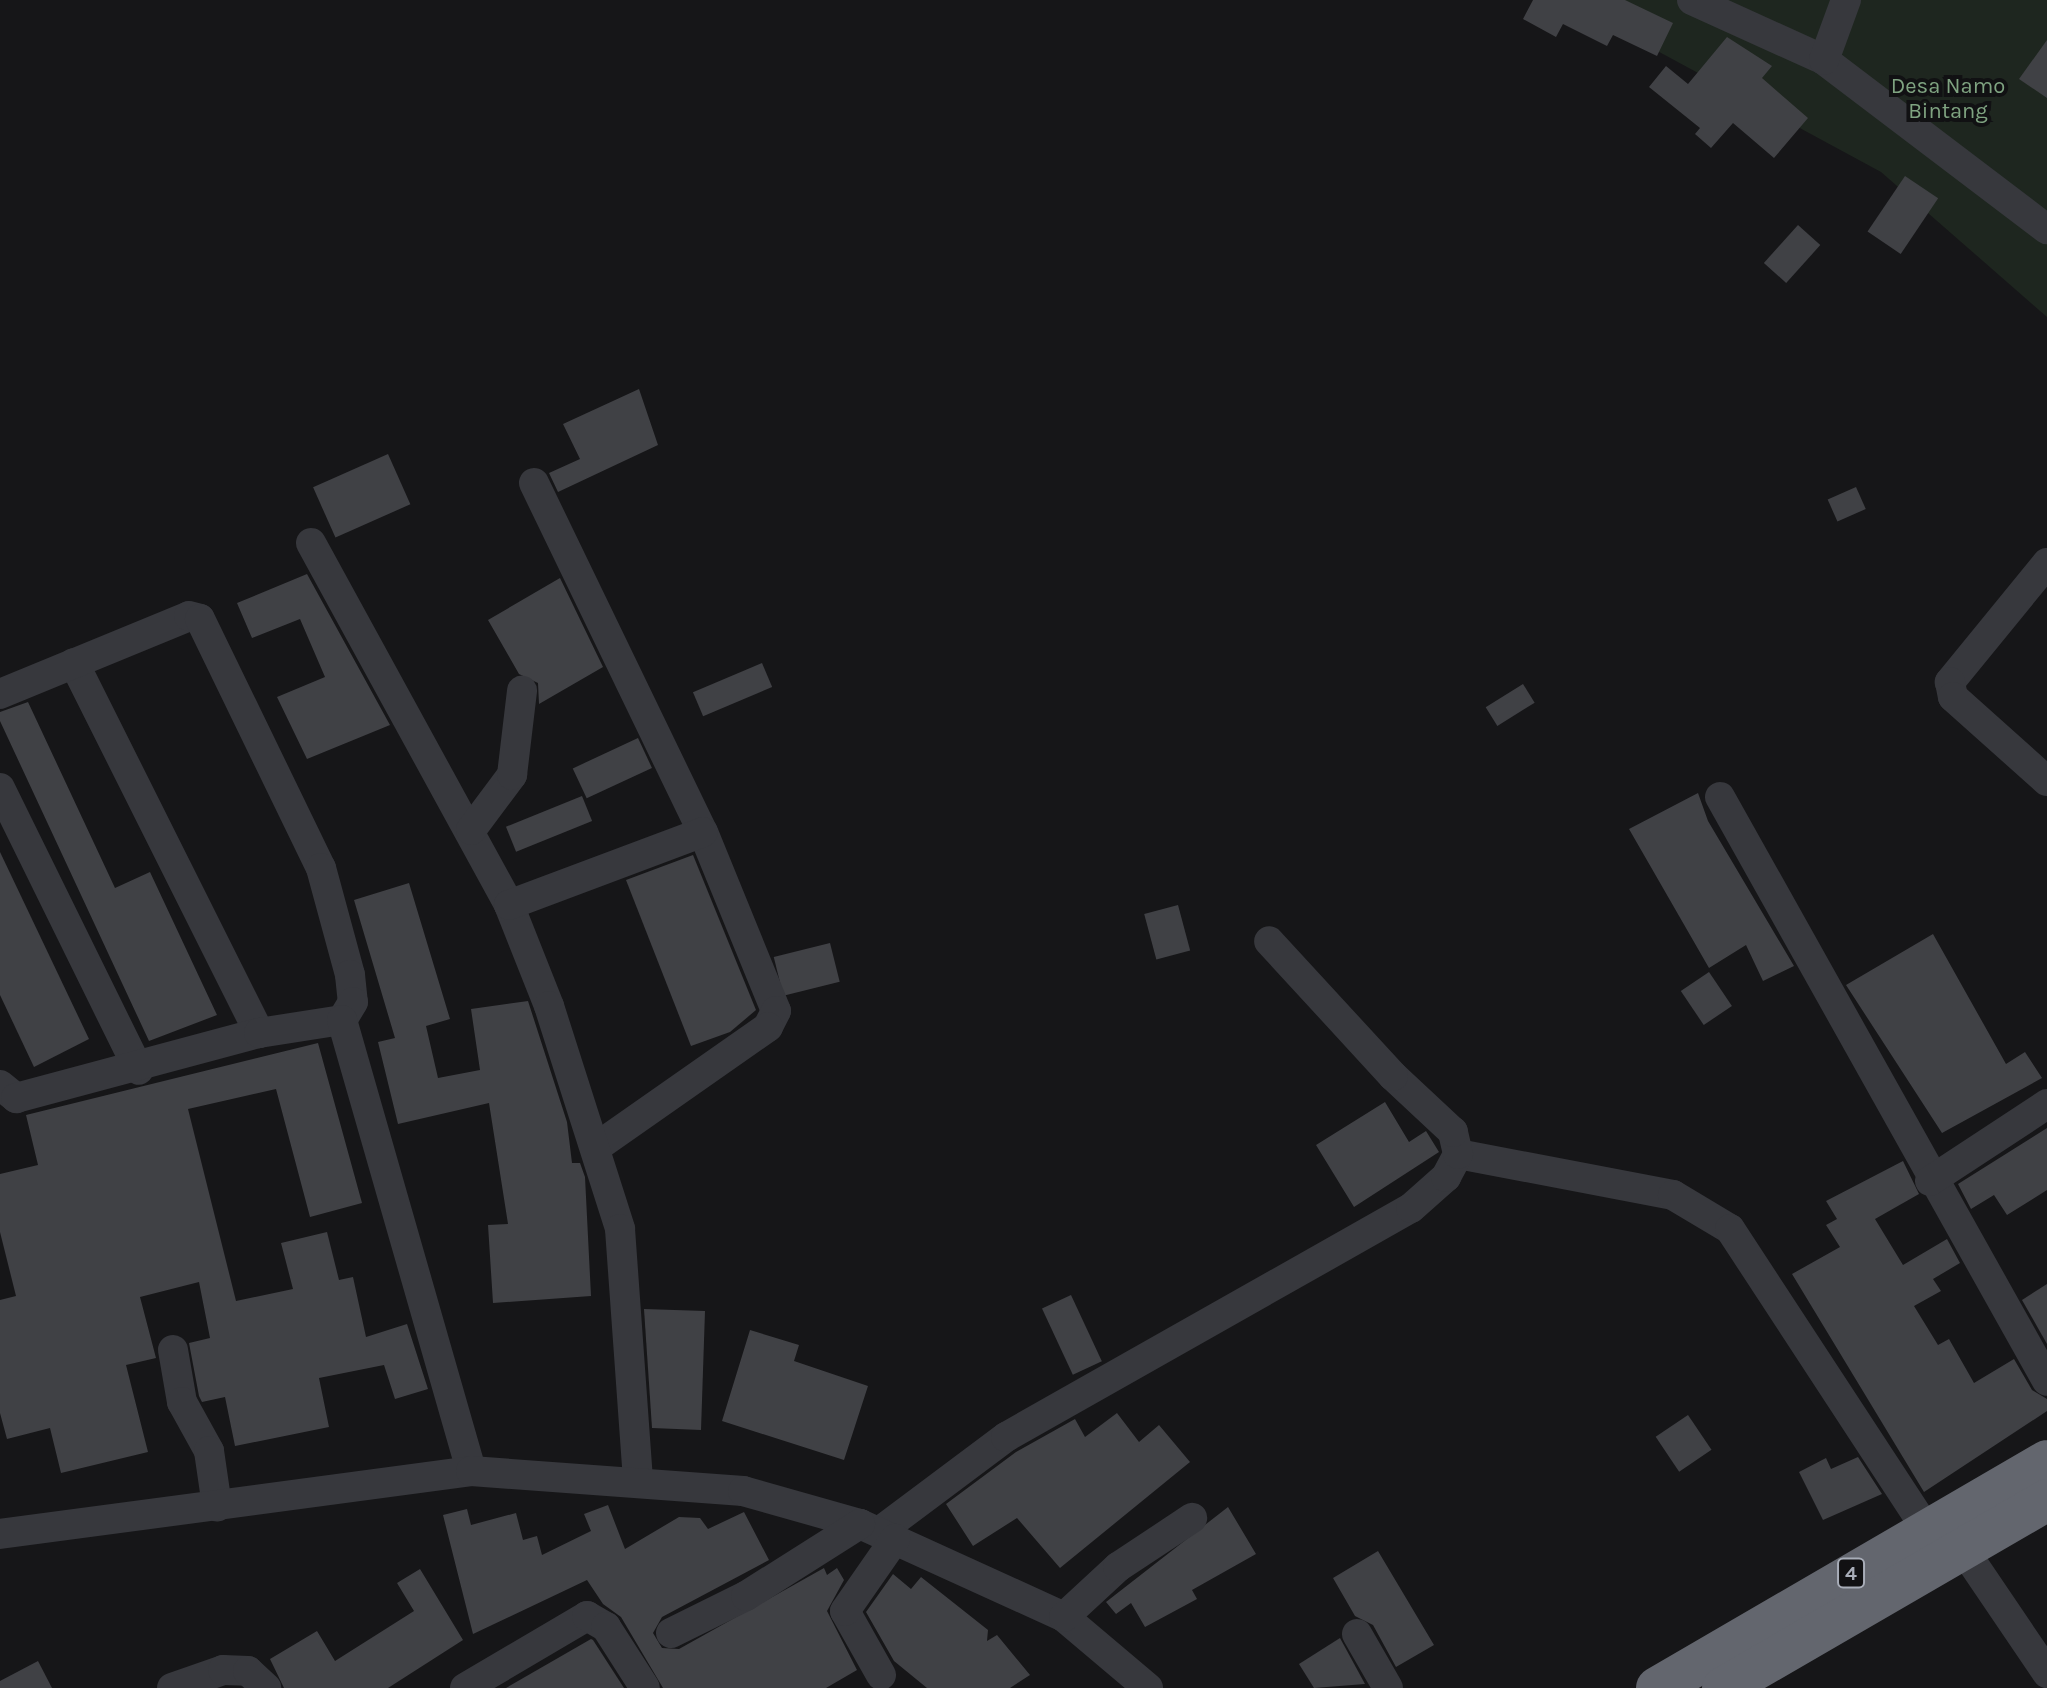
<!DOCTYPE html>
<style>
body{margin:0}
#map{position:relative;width:2047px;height:1688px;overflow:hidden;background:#161618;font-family:Karla,sans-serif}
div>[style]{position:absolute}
.green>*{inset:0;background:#1e261f}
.building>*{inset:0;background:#404145;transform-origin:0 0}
.minor>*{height:30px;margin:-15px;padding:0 15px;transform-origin:15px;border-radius:15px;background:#37383d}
.highway>*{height:42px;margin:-21px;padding:0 21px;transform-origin:21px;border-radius:21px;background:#63666e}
span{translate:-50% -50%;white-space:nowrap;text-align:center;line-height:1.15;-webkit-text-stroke:8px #111113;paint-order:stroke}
.shield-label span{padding:2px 6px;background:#111113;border:2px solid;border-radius:6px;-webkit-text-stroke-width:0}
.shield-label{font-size:20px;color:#a8adb8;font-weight:700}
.park-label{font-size:22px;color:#7fa381}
</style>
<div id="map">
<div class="green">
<i style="clip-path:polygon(1563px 0,2047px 0,2047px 317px,1881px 172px)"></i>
</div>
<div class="building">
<i style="clip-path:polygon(1533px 0,1625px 0,1673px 23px,1657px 56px,1613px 35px,1607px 46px,1563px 24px,1556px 37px,1523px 19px)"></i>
<i style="clip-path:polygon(1727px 37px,1772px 66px,1762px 78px,1808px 118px,1774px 158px,1733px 123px,1711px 148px,1695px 134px,1700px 128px,1649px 87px,1666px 66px,1688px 84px)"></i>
<i style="clip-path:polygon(2047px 40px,2047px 98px,2019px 79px)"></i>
<i style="left:1905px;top:176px;width:40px;height:67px;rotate:34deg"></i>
<i style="left:1798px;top:225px;width:30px;height:51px;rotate:42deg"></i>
<i style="clip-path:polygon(639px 389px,658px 445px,558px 492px,549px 473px,580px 459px,563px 424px)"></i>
<i style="left:388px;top:454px;width:55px;height:82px;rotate:66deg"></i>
<i style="left:1856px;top:487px;width:24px;height:31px;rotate:66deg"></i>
<i style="clip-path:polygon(307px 574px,390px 725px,307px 759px,277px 697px,325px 677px,300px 619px,252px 638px,237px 603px)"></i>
<i style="clip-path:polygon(560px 578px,603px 667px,539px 704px,538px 683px,519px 674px,488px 620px)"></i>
<i style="left:762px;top:663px;width:26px;height:75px;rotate:67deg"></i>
<i style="left:1523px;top:684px;width:22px;height:44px;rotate:58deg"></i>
<i style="clip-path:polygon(28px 702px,115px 888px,150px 872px,217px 1015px,149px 1041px,0 721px,0 712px)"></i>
<i style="left:638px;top:738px;width:33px;height:72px;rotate:65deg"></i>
<i style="clip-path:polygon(1698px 793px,1708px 821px,1794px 966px,1763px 981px,1746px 945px,1709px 968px,1629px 829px)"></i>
<i style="left:582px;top:796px;width:27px;height:82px;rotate:68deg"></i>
<i style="clip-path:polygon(0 852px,89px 1039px,34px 1067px,0 995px)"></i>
<i style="clip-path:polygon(693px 855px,756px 1010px,730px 1032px,691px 1046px,626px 880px)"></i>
<i style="clip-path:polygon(409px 883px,450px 1019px,426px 1026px,438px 1078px,480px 1070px,471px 1009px,528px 1001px,567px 1122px,572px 1163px,580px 1163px,585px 1177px,591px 1296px,493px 1303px,488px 1225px,508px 1224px,489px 1103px,398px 1124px,378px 1042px,395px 1038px,354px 900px)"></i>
<i style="left:1178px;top:905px;width:47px;height:35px;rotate:75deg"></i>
<i style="clip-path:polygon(1933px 934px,2006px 1064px,2025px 1052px,2042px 1078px,1942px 1133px,1846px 985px)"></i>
<i style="left:830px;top:943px;width:40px;height:58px;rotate:76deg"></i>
<i style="left:1709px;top:972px;width:41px;height:34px;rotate:56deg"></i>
<i style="clip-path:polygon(318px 1043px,362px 1203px,310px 1217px,276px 1089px,188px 1109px,236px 1301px,293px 1289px,281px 1243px,327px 1232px,339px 1280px,353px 1277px,366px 1337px,407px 1324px,428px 1389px,395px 1399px,384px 1365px,319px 1378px,329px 1427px,235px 1446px,225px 1397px,202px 1402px,199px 1396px,189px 1343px,210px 1338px,199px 1282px,140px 1297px,156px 1358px,126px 1365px,148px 1452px,61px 1473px,50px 1428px,7px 1439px,0 1413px,0 1300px,16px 1296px,0 1232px,0 1174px,38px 1165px,26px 1115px)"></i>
<i style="clip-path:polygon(1385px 1102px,1409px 1142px,1426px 1131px,1439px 1152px,1354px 1207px,1316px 1145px)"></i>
<i style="clip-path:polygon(2047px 1128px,2047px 1190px,2007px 1215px,1994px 1195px,1971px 1209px,1958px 1184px)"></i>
<i style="clip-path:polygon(1903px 1161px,1919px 1194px,1875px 1219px,1903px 1265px,1947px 1239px,1960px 1263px,1933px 1279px,1941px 1291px,1914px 1306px,1938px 1345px,1949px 1339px,1974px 1383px,2014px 1359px,2032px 1390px,2047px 1399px,2047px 1411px,1924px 1492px,1792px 1274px,1840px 1247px,1826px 1225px,1837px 1219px,1826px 1201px)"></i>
<i style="clip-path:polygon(2047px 1284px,2047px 1344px,2022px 1300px)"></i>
<i style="left:1071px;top:1295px;width:73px;height:32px;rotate:65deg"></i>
<i style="clip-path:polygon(644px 1309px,705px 1311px,701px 1430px,652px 1428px)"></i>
<i style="clip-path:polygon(750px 1330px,799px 1345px,794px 1361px,868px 1386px,844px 1460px,722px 1421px)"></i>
<i style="clip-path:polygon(1117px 1413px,1139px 1442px,1159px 1425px,1190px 1462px,1060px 1568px,1017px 1518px,973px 1546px,946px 1504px,1016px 1452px,1075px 1419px,1085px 1437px)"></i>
<i style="left:1688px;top:1415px;width:42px;height:39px;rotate:56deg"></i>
<i style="clip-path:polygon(1858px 1457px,1882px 1494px,1823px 1520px,1799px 1472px,1826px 1458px,1831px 1469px)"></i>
<i style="clip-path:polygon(608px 1505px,625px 1549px,679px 1517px,700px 1518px,708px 1529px,744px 1512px,769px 1560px,662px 1617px,653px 1633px,662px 1648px,679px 1649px,824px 1568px,827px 1575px,837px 1568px,844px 1580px,827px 1611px,857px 1670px,826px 1688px,663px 1688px,621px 1617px,603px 1604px,587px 1580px,473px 1634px,443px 1515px,467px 1509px,471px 1525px,516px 1513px,523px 1540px,537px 1536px,542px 1555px,591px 1531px,584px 1514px)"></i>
<i style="clip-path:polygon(1228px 1507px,1256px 1554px,1192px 1590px,1197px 1599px,1145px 1627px,1131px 1603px,1116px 1614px,1106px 1602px)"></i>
<i style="clip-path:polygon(1378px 1551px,1434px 1645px,1396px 1667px,1373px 1625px,1355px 1616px,1333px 1578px)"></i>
<i style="clip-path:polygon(420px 1569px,463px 1640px,388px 1688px,284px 1688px,270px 1659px,317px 1631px,335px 1661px,414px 1611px,397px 1583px)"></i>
<i style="clip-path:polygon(893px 1574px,911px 1589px,921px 1577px,988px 1630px,987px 1641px,997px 1635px,1030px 1675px,1010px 1688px,927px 1688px,894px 1661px,866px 1612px)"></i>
<i style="clip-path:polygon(1340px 1638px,1365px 1684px,1314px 1688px,1299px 1664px)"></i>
<i style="clip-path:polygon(593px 1640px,624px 1688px,506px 1688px,591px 1639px)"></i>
<i style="clip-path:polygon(38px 1661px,52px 1688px,0 1688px,0 1681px)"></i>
</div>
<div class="minor">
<i style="left:1692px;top:0;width:145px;rotate:24.4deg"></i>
<i style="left:1824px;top:60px;width:280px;rotate:37.2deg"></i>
<i style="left:1824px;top:60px;width:64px;rotate:-69.9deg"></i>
<i style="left:534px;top:483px;width:388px;rotate:64.2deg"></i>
<i style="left:703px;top:832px;width:193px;rotate:67.8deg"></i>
<i style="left:776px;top:1011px;width:18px;rotate:117deg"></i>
<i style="left:768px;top:1027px;width:211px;rotate:145deg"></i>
<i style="left:311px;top:543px;width:413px;rotate:61.3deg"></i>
<i style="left:509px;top:905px;width:109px;rotate:68.4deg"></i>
<i style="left:549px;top:1006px;width:234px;rotate:72.3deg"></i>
<i style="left:620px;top:1229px;width:251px;rotate:85.9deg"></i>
<i style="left:2047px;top:563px;width:154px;rotate:129.2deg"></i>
<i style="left:1950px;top:682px;width:15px;rotate:79deg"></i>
<i style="left:1953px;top:697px;width:126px;rotate:41.8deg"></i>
<i style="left:74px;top:663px;width:414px;rotate:63.4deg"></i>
<i style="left:0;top:694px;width:204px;rotate:-22.4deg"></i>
<i style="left:189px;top:616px;width:11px;rotate:15deg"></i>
<i style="left:200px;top:619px;width:277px;rotate:64.1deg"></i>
<i style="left:321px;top:868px;width:111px;rotate:74.8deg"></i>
<i style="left:350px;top:975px;width:27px;rotate:84deg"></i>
<i style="left:353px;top:1002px;width:21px;rotate:121deg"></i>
<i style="left:0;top:788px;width:314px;rotate:63.8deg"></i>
<i style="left:1720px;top:797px;width:669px;rotate:60.75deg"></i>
<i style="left:471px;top:830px;width:69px;rotate:-53.3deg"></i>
<i style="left:512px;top:775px;width:85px;rotate:-83.2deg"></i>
<i style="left:509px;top:905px;width:207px;rotate:-20.6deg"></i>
<i style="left:0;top:1085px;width:21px;rotate:39deg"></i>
<i style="left:16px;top:1098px;width:252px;rotate:-15deg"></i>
<i style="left:259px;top:1033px;width:84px;rotate:-8.9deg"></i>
<i style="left:342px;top:1020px;width:469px;rotate:74deg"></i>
<i style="left:1458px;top:1154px;width:219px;rotate:10.8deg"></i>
<i style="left:1673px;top:1195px;width:66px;rotate:30.8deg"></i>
<i style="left:1730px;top:1229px;width:358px;rotate:56.8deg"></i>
<i style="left:1930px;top:1181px;width:140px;rotate:-33.3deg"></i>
<i style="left:173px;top:1350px;width:53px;rotate:80.2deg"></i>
<i style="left:182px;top:1402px;width:56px;rotate:61.1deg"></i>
<i style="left:209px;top:1451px;width:56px;rotate:81.7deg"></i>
<i style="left:879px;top:1532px;width:159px;rotate:-36.8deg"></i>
<i style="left:1006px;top:1437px;width:465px;rotate:-29.5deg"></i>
<i style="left:1411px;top:1208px;width:47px;rotate:-41.5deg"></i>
<i style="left:1446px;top:1177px;width:26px;rotate:-62deg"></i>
<i style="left:1458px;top:1154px;width:23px;rotate:-103deg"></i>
<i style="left:1453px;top:1132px;width:82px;rotate:-137deg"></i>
<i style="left:1393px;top:1076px;width:183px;rotate:-132.6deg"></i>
<i style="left:0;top:1534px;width:475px;rotate:-7.6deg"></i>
<i style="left:471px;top:1471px;width:273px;rotate:4.2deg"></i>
<i style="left:743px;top:1491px;width:122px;rotate:15.8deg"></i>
<i style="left:860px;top:1524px;width:224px;rotate:24.5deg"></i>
<i style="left:1064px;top:1617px;width:110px;rotate:40.2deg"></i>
<i style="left:1963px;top:1549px;width:150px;rotate:55.9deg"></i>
<i style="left:1064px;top:1617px;width:74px;rotate:-42.8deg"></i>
<i style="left:1118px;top:1567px;width:89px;rotate:-33.5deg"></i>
<i style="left:671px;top:1633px;width:84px;rotate:-26.3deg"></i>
<i style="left:746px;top:1596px;width:135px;rotate:-32.3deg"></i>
<i style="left:1357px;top:1634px;width:62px;rotate:60.1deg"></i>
<i style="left:881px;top:1675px;width:73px;rotate:-119.4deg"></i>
<i style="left:845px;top:1611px;width:88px;rotate:-55.2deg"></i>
<i style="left:172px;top:1688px;width:54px;rotate:-19.4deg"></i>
<i style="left:223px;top:1670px;width:25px;rotate:2deg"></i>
<i style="left:248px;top:1671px;width:25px;rotate:43deg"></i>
<i style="left:465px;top:1688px;width:142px;rotate:-30.5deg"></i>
<i style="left:587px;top:1616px;width:22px;rotate:30deg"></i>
<i style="left:606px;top:1627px;width:72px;rotate:57.4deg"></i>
</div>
<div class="highway">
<i style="left:1657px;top:1688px;width:451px;rotate:-30.2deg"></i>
<i style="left:1723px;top:1688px;width:375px;rotate:-30.1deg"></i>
</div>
<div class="shield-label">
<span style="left:1851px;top:1573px">4</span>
</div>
<div class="park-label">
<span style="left:1948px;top:99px">Desa Namo<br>Bintang</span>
</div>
</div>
